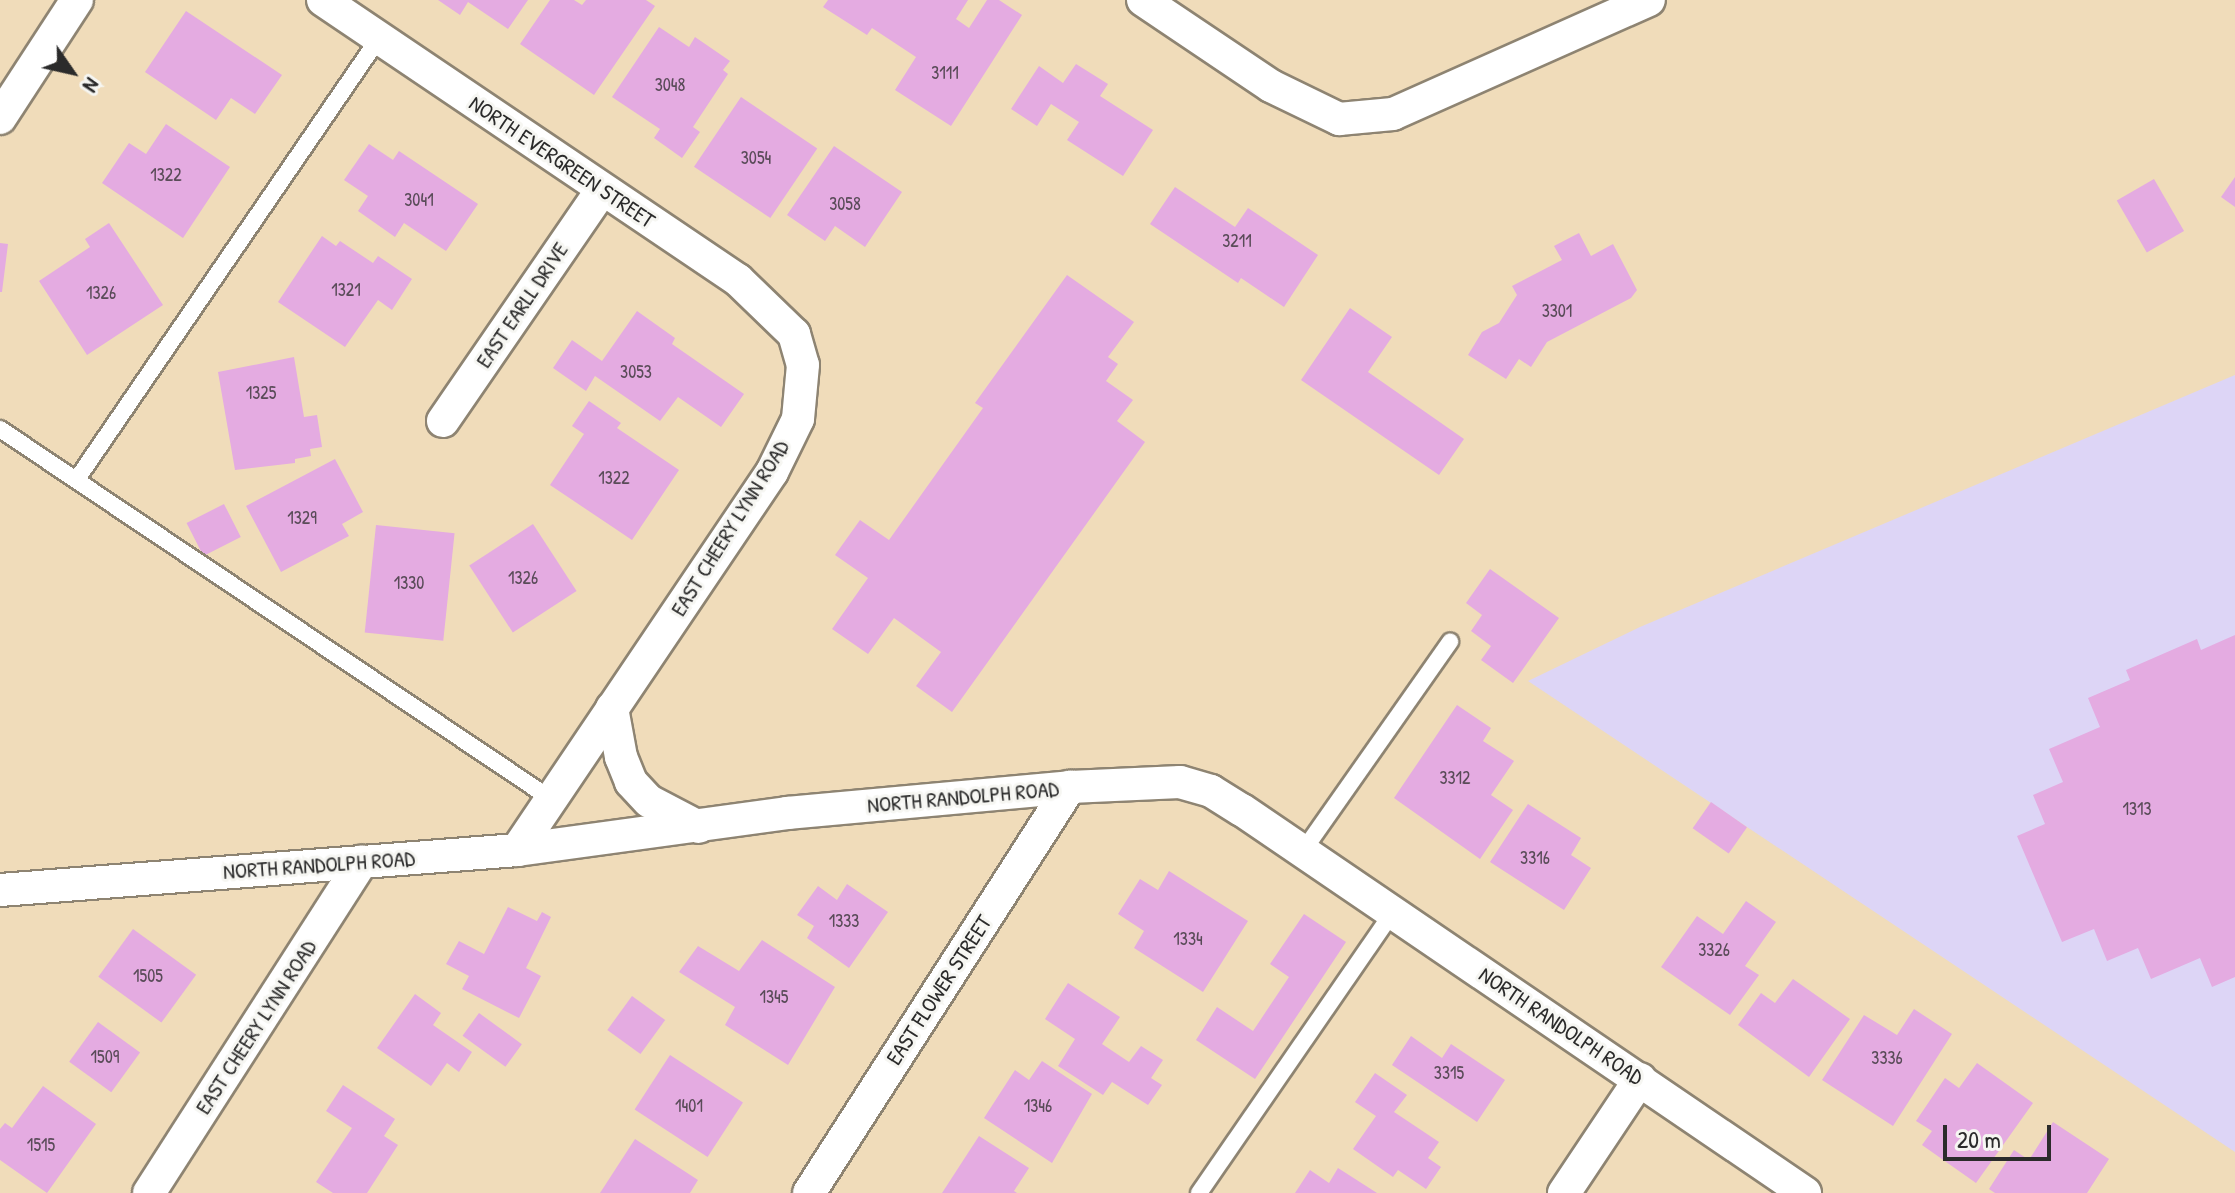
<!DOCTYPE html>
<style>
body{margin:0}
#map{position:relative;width:2235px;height:1193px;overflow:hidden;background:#f0dcba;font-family:"Patrick Hand",sans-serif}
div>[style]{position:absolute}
.built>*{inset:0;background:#ddd5f6}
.building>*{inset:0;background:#e4abe1;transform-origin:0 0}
.roads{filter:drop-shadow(2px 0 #8e8472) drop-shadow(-2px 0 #8e8472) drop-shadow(0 2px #8e8472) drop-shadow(0 -2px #8e8472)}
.lane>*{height:16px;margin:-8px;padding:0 8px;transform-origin:8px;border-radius:8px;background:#fff}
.street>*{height:32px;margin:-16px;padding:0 16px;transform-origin:16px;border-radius:16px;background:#fff}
span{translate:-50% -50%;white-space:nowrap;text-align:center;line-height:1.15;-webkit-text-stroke:6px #f6f6f2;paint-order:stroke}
.number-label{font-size:18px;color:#594b58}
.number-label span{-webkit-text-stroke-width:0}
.street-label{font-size:22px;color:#2b2b2b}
.north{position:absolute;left:32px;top:32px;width:80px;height:80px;-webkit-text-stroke:6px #f6f6f2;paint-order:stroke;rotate:124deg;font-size:22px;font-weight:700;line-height:32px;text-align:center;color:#2b2b2b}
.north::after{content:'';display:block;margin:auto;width:28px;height:36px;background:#2b2b2b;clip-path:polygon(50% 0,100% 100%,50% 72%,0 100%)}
.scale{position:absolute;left:1943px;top:1125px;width:108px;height:36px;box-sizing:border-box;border:4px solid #2b2b2b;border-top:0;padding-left:10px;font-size:24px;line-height:28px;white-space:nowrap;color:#2b2b2b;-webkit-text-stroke:6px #f6f6f2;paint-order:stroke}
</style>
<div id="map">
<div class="built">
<i style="clip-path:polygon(2235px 375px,2235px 1152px,1528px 681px,1640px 627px)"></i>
</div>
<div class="building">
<i style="clip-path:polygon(438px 0,528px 0,508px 29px,468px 2px,460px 15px)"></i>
<i style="clip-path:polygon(550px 0,574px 0,582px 5px,586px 0,646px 0,655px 6px,594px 95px,520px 44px)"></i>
<i style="clip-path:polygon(828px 0,968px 0,956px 19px,969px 28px,987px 0,999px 0,1022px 15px,951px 126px,895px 90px,916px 57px,872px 28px,867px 35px,823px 7px)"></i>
<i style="clip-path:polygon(186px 11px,282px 75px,255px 114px,231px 98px,216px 120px,145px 72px)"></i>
<i style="clip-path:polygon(659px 27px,689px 47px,695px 37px,730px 61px,723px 70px,728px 74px,693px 127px,700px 132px,682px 158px,654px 138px,660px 129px,612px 97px)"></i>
<i style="clip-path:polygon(1076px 64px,1108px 84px,1100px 96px,1153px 130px,1123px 176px,1067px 140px,1079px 122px,1051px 104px,1037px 126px,1011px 109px,1039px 66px,1063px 83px)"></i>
<i style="left:741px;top:97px;width:92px;height:84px;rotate:34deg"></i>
<i style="clip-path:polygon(166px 124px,230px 167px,183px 238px,102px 183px,129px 143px,146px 154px)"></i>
<i style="clip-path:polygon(369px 144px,393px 160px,399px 151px,478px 204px,446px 251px,404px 223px,395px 237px,358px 211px,368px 196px,344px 180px)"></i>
<i style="clip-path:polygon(834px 146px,902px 192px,865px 247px,835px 226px,825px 241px,787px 215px)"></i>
<i style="clip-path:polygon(2235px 177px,2235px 207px,2221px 197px)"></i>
<i style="left:2154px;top:179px;width:60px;height:43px;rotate:60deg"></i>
<i style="clip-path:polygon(1175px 187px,1235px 227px,1248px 208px,1318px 255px,1284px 307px,1241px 278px,1238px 283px,1150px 224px)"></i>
<i style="clip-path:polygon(109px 223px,163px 305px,87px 355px,39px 281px,90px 247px,85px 239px)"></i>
<i style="clip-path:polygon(1579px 233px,1591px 256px,1613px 244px,1637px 290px,1631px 298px,1547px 342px,1531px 367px,1519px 359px,1506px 379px,1468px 355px,1482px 332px,1499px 323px,1517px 295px,1512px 286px,1562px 260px,1554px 246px)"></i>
<i style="clip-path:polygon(322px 236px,336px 246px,340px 241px,373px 263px,378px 256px,412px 279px,392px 310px,378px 300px,345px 347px,278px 302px)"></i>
<i style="clip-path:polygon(0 243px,8px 244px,2px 292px,0 292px)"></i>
<i style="clip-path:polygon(1067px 275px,1134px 322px,1108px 357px,1118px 364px,1106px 381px,1133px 400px,1117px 421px,1145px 442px,952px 712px,916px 686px,941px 652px,894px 618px,868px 654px,832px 629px,868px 578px,835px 555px,860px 520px,889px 540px,983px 408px,975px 403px)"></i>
<i style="clip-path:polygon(1350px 308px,1392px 337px,1368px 372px,1464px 439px,1439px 475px,1301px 380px)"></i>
<i style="clip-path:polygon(637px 311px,675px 338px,672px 344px,744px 394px,721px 427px,678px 397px,660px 421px,595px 376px,586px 391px,553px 368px,572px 340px,602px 361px)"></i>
<i style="clip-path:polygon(294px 357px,304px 417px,317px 415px,322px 447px,310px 449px,311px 456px,295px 459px,295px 463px,235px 470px,218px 372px)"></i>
<i style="clip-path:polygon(589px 401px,621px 423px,617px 428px,679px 470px,632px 540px,550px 485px,584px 434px,572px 426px)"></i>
<i style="clip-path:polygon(335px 459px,363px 512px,342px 524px,349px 536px,281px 572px,246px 506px)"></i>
<i style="left:224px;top:504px;width:37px;height:42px;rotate:63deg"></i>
<i style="left:533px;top:524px;width:80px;height:76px;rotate:57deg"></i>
<i style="left:376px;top:525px;width:79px;height:108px;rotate:6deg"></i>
<i style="clip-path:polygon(1490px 569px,1559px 618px,1513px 683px,1481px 660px,1491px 646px,1471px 631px,1482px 615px,1466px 603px)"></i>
<i style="clip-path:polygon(2235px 635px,2235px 977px,2212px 987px,2200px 958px,2151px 979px,2138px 948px,2107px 961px,2094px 929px,2062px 942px,2017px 836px,2045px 824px,2033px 795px,2063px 782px,2049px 749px,2100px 727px,2088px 698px,2130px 680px,2126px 670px,2197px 639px,2201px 650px)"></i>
<i style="clip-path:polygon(1457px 705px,1491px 728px,1483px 741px,1514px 761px,1491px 795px,1513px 810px,1480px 859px,1394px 798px)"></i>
<i style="left:1711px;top:802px;width:44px;height:32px;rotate:35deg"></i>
<i style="clip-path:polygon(1528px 804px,1581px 838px,1571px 855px,1591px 868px,1564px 910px,1490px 862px)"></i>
<i style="clip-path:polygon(1169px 871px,1248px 921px,1203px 992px,1134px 948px,1144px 931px,1118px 914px,1140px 879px,1158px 890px)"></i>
<i style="clip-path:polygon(847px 884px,888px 912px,849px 968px,807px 938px,814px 926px,797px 915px,818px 886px,837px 900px)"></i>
<i style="clip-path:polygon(1746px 901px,1776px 922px,1745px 966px,1759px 975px,1730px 1015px,1661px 967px,1697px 916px,1723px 934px)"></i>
<i style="clip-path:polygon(508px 907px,537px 921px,542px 912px,551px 917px,526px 968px,541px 976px,519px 1018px,462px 989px,469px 976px,446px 964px,459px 941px,484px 954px)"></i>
<i style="clip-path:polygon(1304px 914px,1346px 942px,1255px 1079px,1196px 1040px,1217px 1007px,1253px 1031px,1289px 977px,1270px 964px)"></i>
<i style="left:133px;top:929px;width:78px;height:59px;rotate:36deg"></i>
<i style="clip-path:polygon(762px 940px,835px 987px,788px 1065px,725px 1025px,735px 1007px,679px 972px,698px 946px,739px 971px)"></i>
<i style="clip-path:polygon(1793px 979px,1850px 1019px,1809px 1077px,1738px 1025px,1761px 993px,1775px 1003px)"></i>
<i style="clip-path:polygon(1068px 983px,1120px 1017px,1102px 1044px,1129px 1062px,1141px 1046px,1163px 1060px,1151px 1078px,1162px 1085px,1148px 1105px,1112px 1082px,1103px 1095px,1058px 1066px,1075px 1039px,1045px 1019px)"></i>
<i style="clip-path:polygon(415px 994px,441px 1013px,433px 1025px,472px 1052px,459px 1072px,447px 1063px,431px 1086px,377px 1048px)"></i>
<i style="left:632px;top:996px;width:41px;height:42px;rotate:36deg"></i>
<i style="clip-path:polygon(1914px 1009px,1952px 1034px,1893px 1126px,1822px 1080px,1864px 1015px,1897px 1035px)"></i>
<i style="left:479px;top:1013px;width:53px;height:28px;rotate:36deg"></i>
<i style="left:98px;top:1022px;width:52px;height:49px;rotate:36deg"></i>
<i style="clip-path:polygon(1411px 1036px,1442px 1058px,1451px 1044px,1505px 1080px,1477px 1122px,1392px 1065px)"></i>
<i style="left:670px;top:1055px;width:87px;height:65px;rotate:33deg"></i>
<i style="clip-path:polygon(1042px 1061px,1092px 1094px,1052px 1163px,984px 1118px,1015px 1070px,1029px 1080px)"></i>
<i style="clip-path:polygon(1977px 1063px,2033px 1103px,1976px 1183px,1922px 1145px,1932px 1131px,1916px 1121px,1945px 1078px,1959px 1088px)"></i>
<i style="clip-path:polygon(1375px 1073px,1407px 1095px,1394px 1112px,1439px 1142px,1428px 1158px,1441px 1167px,1426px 1189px,1398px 1170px,1393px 1177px,1353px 1149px,1376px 1116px,1355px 1102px)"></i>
<i style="clip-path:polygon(343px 1085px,395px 1119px,384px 1136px,398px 1145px,367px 1193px,333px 1193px,316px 1182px,352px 1128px,326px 1111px)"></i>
<i style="clip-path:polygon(43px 1086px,96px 1124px,47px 1193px,0 1160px,0 1129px,5px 1123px,12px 1128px)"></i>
<i style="clip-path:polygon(2053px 1122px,2109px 1159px,2087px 1193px,1995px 1193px,1989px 1189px,2014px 1150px,2029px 1160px)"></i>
<i style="clip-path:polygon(979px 1136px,1029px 1168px,1014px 1191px,1017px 1193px,942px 1193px)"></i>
<i style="clip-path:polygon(635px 1139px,698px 1180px,690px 1193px,600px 1193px)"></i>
<i style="clip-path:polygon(1338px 1168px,1377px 1193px,1295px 1193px,1310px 1170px,1329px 1183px)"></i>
</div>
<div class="roads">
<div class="lane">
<i style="left:0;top:429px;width:664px;rotate:33.88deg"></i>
<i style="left:77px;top:479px;width:534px;rotate:-55.6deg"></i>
<i style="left:1303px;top:851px;width:256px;rotate:-54.9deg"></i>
<i style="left:1199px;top:1193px;width:341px;rotate:-55.4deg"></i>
</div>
<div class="street">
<i style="left:323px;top:0;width:501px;rotate:34.01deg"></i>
<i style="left:738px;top:280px;width:78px;rotate:44deg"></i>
<i style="left:794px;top:334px;width:32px;rotate:74deg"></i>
<i style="left:803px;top:365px;width:54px;rotate:95.3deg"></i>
<i style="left:798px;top:419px;width:59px;rotate:116.1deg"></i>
<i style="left:772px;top:472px;width:456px;rotate:124deg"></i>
<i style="left:1143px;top:0;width:154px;rotate:33.9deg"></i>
<i style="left:1271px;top:86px;width:76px;rotate:25.9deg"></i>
<i style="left:1339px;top:119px;width:54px;rotate:-5.3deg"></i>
<i style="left:1393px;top:114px;width:280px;rotate:-24deg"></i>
<i style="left:0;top:118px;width:141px;rotate:-56.9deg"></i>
<i style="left:443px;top:421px;width:280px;rotate:-55.5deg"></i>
<i style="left:612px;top:708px;width:50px;rotate:79.6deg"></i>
<i style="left:621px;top:757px;width:27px;rotate:68deg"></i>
<i style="left:631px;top:782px;width:26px;rotate:47deg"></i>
<i style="left:649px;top:801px;width:56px;rotate:27.5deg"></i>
<i style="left:0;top:890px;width:519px;rotate:-4.42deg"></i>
<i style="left:517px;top:850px;width:273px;rotate:-7.8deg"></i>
<i style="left:787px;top:813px;width:284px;rotate:-5.2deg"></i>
<i style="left:1070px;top:787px;width:110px;rotate:-2.6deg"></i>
<i style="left:1180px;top:782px;width:32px;rotate:16deg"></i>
<i style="left:1211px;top:791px;width:36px;rotate:32deg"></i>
<i style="left:1242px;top:810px;width:681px;rotate:34.23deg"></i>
<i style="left:149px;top:1193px;width:394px;rotate:-57.3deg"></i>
<i style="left:809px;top:1193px;width:483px;rotate:-57.3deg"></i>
<i style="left:1564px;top:1193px;width:137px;rotate:-56.3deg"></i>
</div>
</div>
<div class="number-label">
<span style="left:945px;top:73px">3111</span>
<span style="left:670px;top:85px">3048</span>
<span style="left:756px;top:158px">3054</span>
<span style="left:166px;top:175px">1322</span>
<span style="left:419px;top:200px">3041</span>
<span style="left:845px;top:204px">3058</span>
<span style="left:1237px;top:241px">3211</span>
<span style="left:346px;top:290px">1321</span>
<span style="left:101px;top:293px">1326</span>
<span style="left:1557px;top:311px">3301</span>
<span style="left:636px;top:372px">3053</span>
<span style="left:261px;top:393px">1325</span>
<span style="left:614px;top:478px">1322</span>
<span style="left:302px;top:518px">1329</span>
<span style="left:523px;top:578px">1326</span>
<span style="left:409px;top:583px">1330</span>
<span style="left:1455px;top:778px">3312</span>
<span style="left:2137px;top:809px">1313</span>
<span style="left:1535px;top:858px">3316</span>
<span style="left:844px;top:921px">1333</span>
<span style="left:1188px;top:939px">1334</span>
<span style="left:1714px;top:950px">3326</span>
<span style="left:148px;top:976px">1505</span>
<span style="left:774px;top:997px">1345</span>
<span style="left:105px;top:1057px">1509</span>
<span style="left:1887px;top:1058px">3336</span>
<span style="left:1449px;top:1073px">3315</span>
<span style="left:689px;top:1106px">1401</span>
<span style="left:1038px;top:1106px">1346</span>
<span style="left:41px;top:1145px">1515</span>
</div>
<div class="street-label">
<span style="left:562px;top:162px;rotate:34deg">NORTH EVERGREEN STREET</span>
<span style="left:522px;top:305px;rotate:-56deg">EAST EARLL DRIVE</span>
<span style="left:730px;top:528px;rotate:-58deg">EAST CHEERY LYNN ROAD</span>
<span style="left:963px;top:797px;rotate:-5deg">NORTH RANDOLPH ROAD</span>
<span style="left:319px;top:865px;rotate:-4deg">NORTH RANDOLPH ROAD</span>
<span style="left:939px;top:990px;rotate:-57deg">EAST FLOWER STREET</span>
<span style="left:1561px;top:1026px;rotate:34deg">NORTH RANDOLPH ROAD</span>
<span style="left:256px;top:1027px;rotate:-57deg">EAST CHEERY LYNN ROAD</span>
</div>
<div class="north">N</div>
<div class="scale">20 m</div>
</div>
